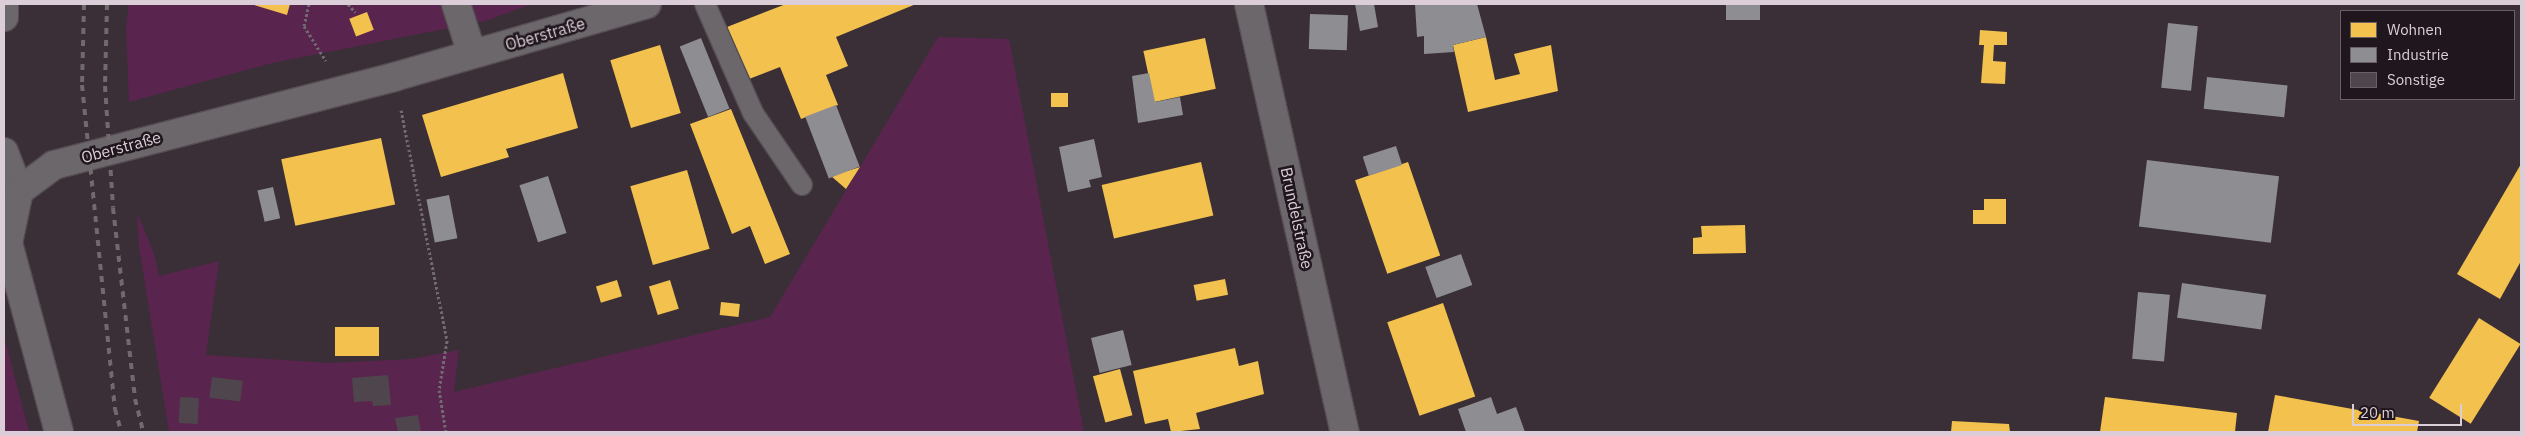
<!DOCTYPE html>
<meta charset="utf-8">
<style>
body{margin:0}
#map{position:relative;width:2525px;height:436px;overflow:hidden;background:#3a2f37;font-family:"IBM Plex Sans",sans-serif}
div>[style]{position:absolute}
.green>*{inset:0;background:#59244e}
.homes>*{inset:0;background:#f2c14e;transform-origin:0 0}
.industry>*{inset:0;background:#8d8d92;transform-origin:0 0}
.building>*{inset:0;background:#4f454c;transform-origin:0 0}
.path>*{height:3px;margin-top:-1.5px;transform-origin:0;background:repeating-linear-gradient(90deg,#706b6f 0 2.5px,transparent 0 5px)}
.roads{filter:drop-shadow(1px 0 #564c53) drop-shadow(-1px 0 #564c53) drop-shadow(0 1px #564c53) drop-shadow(0 -1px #564c53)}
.lane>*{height:20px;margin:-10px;padding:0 10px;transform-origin:10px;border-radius:10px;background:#6b676a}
.street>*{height:28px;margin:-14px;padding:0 14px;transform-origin:14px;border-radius:14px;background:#6b676a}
.rail>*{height:4px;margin-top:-2px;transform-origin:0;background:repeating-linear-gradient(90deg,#70696d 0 6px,transparent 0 12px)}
span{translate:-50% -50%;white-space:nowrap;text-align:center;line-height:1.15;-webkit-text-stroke:5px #20161d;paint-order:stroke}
.street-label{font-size:16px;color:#dcced8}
.frame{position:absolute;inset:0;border:5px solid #dcced8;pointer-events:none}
.legend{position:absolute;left:2340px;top:10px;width:175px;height:90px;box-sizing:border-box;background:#20161d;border:1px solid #6b6068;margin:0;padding:6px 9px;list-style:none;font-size:15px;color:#dcced8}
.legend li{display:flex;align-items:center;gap:10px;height:25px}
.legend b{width:25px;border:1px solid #6b6068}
.scale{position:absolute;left:2352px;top:404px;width:110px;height:22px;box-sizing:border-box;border:2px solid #dcced8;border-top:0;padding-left:6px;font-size:15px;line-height:18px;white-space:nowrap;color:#dcced8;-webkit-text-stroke:4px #20161d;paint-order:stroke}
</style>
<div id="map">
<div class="green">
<i style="clip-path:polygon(129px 4px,532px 4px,485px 21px,272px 63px,129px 102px,126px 27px)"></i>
<i style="clip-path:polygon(938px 37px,1009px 39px,1084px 432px,169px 432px,139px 247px,137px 212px,154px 253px,159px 276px,219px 261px,206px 355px,329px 363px,411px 359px,459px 350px,454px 392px,770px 317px)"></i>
<i style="clip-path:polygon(4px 336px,29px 432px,4px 432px)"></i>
</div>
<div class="homes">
<i style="clip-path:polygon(251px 4px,290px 4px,287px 15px)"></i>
<i style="clip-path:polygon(786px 4px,916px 4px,836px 37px,848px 66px,826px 75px,838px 105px,801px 119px,780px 67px,749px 79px,727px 27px)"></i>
<i style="left:367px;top:12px;width:19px;height:19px;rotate:69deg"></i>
<i style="clip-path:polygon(1980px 30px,2007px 32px,2007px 45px,1994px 45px,1993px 61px,2006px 62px,2005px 84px,1981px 83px,1984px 45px,1979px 45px)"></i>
<i style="clip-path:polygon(1486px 37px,1495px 80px,1520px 74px,1514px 54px,1551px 45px,1558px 91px,1468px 112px,1453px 45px)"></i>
<i style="left:1205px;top:38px;width:52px;height:63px;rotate:78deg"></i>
<i style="left:660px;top:45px;width:71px;height:52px;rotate:73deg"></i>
<i style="clip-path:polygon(563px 73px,578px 128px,506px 149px,509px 157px,441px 177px,422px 115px)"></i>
<i style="left:1051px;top:93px;width:17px;height:14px"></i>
<i style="clip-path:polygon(731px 109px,790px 254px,765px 264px,750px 226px,732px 234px,690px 124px)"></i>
<i style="left:381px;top:138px;width:68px;height:102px;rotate:78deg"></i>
<i style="left:1201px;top:162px;width:55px;height:102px;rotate:77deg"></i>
<i style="left:1408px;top:162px;width:99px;height:56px;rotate:71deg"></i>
<i style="clip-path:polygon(2521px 164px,2521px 261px,2500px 299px,2457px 274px)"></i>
<i style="clip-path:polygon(860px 167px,846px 189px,831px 176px)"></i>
<i style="left:687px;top:170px;width:82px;height:59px;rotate:74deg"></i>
<i style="clip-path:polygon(1984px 199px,2006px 199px,2006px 224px,1973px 224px,1973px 210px,1984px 210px)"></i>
<i style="clip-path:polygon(1745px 225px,1746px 253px,1693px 254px,1693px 238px,1702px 237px,1701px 226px)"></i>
<i style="left:1225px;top:279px;width:16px;height:32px;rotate:79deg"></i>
<i style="left:617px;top:280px;width:17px;height:22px;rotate:73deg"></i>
<i style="left:670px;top:280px;width:30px;height:22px;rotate:73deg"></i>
<i style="left:721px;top:302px;width:19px;height:13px;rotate:6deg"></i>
<i style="left:1443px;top:303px;width:99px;height:59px;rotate:71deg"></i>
<i style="left:2479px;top:318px;width:49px;height:94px;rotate:32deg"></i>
<i style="left:379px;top:327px;width:29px;height:44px;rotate:90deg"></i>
<i style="clip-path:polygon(1235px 348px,1239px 366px,1258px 361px,1264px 394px,1196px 413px,1200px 429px,1171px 432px,1168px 419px,1145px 424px,1133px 371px)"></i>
<i style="left:1120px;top:369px;width:48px;height:28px;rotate:75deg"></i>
<i style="clip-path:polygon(2275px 395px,2419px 421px,2417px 432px,2268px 432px)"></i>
<i style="clip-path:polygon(2105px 397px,2237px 413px,2235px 432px,2100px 432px)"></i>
<i style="clip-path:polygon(1952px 421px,2009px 424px,2010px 432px,1951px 432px)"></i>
</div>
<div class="industry">
<i style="clip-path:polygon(1355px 4px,1374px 4px,1378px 27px,1360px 31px)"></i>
<i style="clip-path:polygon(1415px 4px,1477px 4px,1486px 37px,1453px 45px,1454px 52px,1424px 54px,1424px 36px,1417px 37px)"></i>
<i style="left:1726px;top:4px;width:34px;height:16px"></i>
<i style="left:1310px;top:14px;width:38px;height:35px;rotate:2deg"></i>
<i style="left:2168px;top:23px;width:30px;height:65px;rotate:6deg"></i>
<i style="left:701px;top:38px;width:76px;height:23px;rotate:68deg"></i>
<i style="clip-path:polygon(1149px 73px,1155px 102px,1180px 97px,1183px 115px,1138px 123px,1132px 76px)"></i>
<i style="left:2207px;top:77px;width:81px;height:32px;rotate:6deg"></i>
<i style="left:836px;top:105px;width:66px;height:33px;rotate:69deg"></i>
<i style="clip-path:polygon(1094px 139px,1102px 177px,1089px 180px,1091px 187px,1068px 192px,1059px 147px)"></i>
<i style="left:1396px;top:146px;width:20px;height:35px;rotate:72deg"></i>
<i style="left:2147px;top:160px;width:133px;height:67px;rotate:7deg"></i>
<i style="left:548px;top:176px;width:60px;height:30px;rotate:72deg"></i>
<i style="left:273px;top:187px;width:32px;height:16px;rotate:77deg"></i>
<i style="left:449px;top:195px;width:44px;height:23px;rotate:79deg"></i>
<i style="left:1461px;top:254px;width:33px;height:38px;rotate:70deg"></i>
<i style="left:2182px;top:283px;width:85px;height:35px;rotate:8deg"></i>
<i style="left:2138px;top:292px;width:32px;height:67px;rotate:5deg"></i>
<i style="left:1123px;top:330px;width:36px;height:33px;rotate:76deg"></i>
<i style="clip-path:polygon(1491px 397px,1497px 414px,1516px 407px,1525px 432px,1466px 432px,1458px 409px)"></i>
</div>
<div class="building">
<i style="clip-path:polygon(388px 375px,391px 405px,373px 406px,372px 401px,354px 402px,352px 378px)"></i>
<i style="left:212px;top:377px;width:31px;height:21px;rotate:7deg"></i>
<i style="left:180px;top:397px;width:19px;height:26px;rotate:3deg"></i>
<i style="clip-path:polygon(418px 415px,421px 432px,398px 432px,395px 418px)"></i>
</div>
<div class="path">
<i style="left:309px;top:4px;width:23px;rotate:103deg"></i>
<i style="left:304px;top:26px;width:41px;rotate:57.8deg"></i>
<i style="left:348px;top:4px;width:11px;rotate:49deg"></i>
<i style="left:401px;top:110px;width:236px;rotate:78.7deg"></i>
<i style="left:447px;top:341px;width:50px;rotate:99.3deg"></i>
<i style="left:439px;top:390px;width:43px;rotate:80.5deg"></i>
</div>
<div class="roads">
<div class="lane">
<i style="left:705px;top:4px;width:119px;rotate:66.2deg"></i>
<i style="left:753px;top:113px;width:87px;rotate:55.8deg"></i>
</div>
<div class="street">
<i style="left:456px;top:4px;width:52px;rotate:72.3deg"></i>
<i style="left:1249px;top:4px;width:439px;rotate:77.4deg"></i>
<i style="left:4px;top:17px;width:13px;rotate:-90deg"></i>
<i style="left:4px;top:152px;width:42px;rotate:69deg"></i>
<i style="left:59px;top:432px;width:196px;rotate:-105.1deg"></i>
<i style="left:8px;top:243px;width:53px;rotate:-78.1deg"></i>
<i style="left:19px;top:191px;width:44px;rotate:-36.6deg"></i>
<i style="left:54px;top:165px;width:351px;rotate:-14.5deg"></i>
<i style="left:394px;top:77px;width:263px;rotate:-16.1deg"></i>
</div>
</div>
<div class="rail">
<i style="left:84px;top:4px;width:81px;rotate:91.4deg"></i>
<i style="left:82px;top:85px;width:326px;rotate:84.2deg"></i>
<i style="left:115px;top:409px;width:24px;rotate:75deg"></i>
<i style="left:107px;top:4px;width:82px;rotate:91.4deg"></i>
<i style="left:105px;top:86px;width:122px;rotate:86.2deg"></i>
<i style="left:113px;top:208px;width:192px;rotate:83.4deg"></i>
<i style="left:135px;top:399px;width:34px;rotate:76deg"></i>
</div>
<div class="street-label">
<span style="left:545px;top:34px;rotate:-16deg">Oberstraße</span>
<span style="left:121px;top:147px;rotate:-15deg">Oberstraße</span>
<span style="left:1297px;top:218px;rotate:78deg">Brundelstraße</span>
</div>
<div class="frame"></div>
<ul class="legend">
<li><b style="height:14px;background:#f2c14e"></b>Wohnen</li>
<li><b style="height:14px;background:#8d8d92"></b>Industrie</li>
<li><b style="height:14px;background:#4f454c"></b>Sonstige</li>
</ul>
<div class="scale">20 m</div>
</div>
